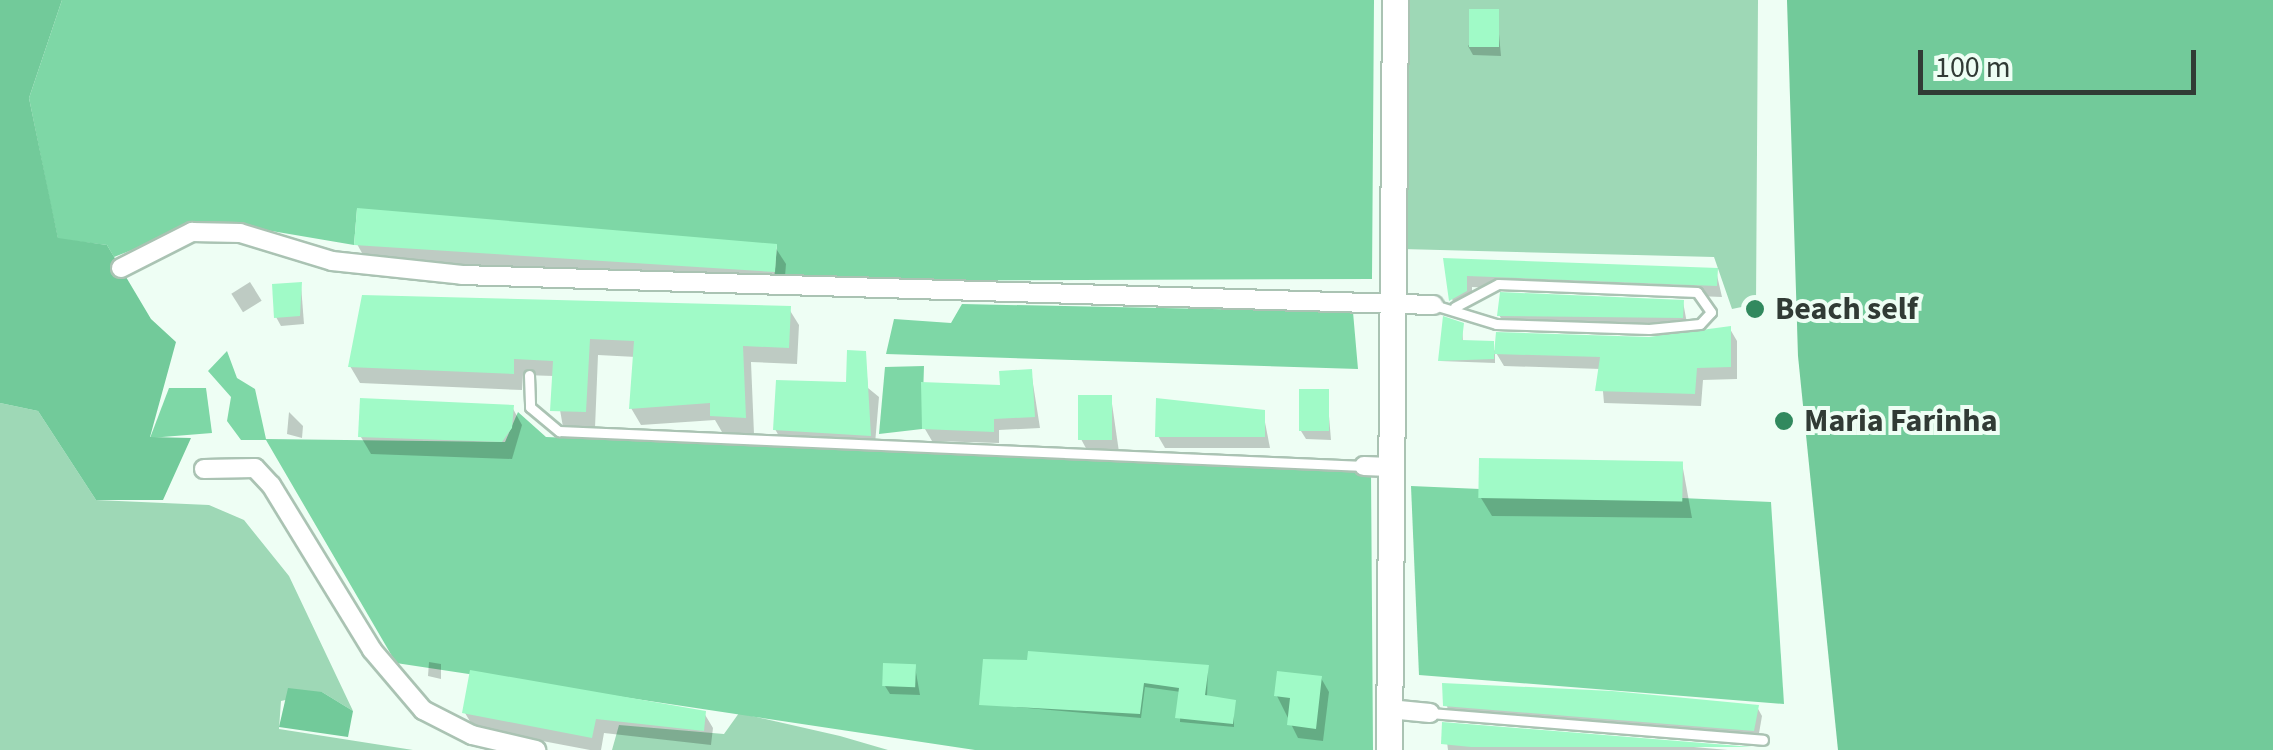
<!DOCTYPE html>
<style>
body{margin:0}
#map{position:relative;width:2273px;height:750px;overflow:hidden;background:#eefef4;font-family:"Source Sans 3",sans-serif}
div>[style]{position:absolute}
.green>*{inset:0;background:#9ed8b6}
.forest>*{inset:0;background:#7ed7a6}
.water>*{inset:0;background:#72ca9a}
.shadow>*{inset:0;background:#0003;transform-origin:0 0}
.building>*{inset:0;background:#a0fac7;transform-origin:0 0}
.roads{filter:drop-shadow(2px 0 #aac3b3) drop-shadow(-2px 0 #aac3b3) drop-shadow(0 2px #aac3b3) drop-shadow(0 -2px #aac3b3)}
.service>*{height:9px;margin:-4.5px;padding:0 4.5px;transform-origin:4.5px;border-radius:4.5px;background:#fff}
.minor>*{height:18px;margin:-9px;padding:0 9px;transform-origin:9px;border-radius:9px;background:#fff}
.secondary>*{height:25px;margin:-12.5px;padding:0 12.5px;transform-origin:12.5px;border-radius:12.5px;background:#fff}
.dots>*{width:28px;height:28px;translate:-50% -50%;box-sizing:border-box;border:5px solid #eefef4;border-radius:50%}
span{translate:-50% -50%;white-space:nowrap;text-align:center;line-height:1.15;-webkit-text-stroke:8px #eefef4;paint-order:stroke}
.poi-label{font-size:32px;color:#313b35;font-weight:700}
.left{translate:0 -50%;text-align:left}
.scale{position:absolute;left:1918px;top:50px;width:278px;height:45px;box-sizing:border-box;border:5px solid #313b35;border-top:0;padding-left:12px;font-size:30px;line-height:35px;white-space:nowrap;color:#313b35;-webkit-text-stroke:8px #eefef4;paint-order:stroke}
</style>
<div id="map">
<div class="green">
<i style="clip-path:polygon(1407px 0,1758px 0,1756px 304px,1732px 309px,1714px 257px,1402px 249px)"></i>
<i style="clip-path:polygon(0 403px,38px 411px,96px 500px,209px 505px,244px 520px,289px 576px,353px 711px,322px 692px,281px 701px,279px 729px,413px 750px,0 750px)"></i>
<i style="clip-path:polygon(739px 713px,840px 736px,888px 750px,612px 750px,619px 725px,724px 734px)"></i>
</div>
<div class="forest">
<i style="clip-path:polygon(62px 0,1374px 0,1372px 279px,774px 281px,777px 245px,357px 209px,354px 245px,243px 226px,188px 228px,114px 257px,107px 245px,58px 239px,50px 202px,29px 98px)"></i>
<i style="clip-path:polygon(962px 304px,1353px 312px,1358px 369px,886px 354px,894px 319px,951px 323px)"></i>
<i style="clip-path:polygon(227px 351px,237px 378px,255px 389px,266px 439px,505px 442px,518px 412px,546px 437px,1371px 471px,1373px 750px,975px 750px,396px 663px,266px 440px,241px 440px,227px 421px,231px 397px,208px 371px)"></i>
<i style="clip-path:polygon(924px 366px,922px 429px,879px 434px,885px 367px)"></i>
<i style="clip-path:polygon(169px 388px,206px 388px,212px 433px,150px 438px)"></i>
<i style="clip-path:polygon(1411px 486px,1771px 502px,1784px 704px,1419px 675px)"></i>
</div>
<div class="water">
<i style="clip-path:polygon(0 0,62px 0,29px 98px,58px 238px,107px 245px,151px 319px,176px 342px,150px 437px,191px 438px,163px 500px,96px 500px,38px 411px,0 403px)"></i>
<i style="clip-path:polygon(1787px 0,2273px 0,2273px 750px,1838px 750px,1798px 356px)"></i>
<i style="clip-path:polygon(288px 688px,322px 692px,353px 711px,348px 737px,279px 727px)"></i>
</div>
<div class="shadow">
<i style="clip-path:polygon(1497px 12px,1501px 56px,1473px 55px,1468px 46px)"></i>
<i style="clip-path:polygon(357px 244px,775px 247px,786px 264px,784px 289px,367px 262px)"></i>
<i style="clip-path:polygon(1446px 260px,1716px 271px,1722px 297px,1472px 287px,1472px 303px,1454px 310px)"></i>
<i style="left:250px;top:282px;width:22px;height:22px;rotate:58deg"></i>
<i style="clip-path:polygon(301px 285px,304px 324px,281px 326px,276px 317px)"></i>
<i style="clip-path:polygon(1683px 302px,1689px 334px,1730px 329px,1737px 341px,1737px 379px,1703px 380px,1701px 406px,1604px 403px,1601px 369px,1504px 366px,1495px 351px,1495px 363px,1440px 361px,1462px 325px,1463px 343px,1497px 351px,1670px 337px,1507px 328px,1499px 315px)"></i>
<i style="clip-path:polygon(789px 309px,799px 325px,797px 364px,751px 362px,754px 434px,722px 432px,715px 420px,641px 425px,631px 408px,636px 357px,598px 355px,595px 428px,563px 427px,554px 376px,523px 375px,522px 390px,360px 383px,350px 366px)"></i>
<i style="clip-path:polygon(865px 354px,868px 388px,879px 397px,875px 444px,780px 438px,775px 429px,849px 385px)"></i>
<i style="clip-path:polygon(1031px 371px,1040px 428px,999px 430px,999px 443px,932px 441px,925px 429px)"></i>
<i style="clip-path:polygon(1327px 392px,1331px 440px,1306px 439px,1301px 431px)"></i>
<i style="clip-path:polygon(1111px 397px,1119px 452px,1088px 452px,1081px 439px)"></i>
<i style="clip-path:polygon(512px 407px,522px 425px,512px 459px,371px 454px,361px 437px)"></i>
<i style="clip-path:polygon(289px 412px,303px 426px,302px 438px,287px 434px)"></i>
<i style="clip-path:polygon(1263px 412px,1270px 448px,1165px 448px,1158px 436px)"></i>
<i style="clip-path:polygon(1682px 463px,1692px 518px,1492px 516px,1481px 498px)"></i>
<i style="clip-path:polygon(429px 662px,441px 664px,441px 679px,428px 676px)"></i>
<i style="clip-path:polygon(915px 667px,920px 695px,890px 694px,885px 686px)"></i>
<i style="clip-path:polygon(1208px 667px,1207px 698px,1234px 702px,1234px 727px,1180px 722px,1181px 692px,1145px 687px,1141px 718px,982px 704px)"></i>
<i style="clip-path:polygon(1321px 678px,1329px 692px,1323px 741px,1298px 738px,1277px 696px)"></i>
<i style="clip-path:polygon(1444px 685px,1757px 707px,1762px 716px,1758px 739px,1448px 712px)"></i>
<i style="clip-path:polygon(465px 713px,704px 713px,713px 728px,711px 745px,604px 733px,601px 750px,590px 750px,474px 728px)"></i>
<i style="clip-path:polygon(1445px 725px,1728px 750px,1448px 750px)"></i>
</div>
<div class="building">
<i style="left:1469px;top:9px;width:30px;height:38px"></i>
<i style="clip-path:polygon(357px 208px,777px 244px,775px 272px,354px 245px)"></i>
<i style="clip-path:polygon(1443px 258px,1718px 268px,1717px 286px,1467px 276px,1467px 291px,1449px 301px)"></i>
<i style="clip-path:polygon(302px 282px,300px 316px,274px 318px,272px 284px)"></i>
<i style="clip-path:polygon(1500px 292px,1684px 300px,1683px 318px,1497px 316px)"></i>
<i style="clip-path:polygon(362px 295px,791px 306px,789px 348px,743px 346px,746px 418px,710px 416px,710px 403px,629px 409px,634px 341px,590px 339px,586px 412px,550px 411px,553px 361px,514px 359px,514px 374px,348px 367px)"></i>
<i style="clip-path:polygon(1443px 316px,1464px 323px,1462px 340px,1494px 341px,1494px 359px,1438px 361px)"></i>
<i style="clip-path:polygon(1731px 326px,1731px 367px,1697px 368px,1695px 394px,1595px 391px,1600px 357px,1494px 354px,1496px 332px,1649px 337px)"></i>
<i style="clip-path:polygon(847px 350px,866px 351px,871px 436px,773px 430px,776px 380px,846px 382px)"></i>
<i style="clip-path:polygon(1032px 369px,1035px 417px,994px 419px,994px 432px,922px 429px,921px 382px,1000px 385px,999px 371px)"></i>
<i style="left:1299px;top:389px;width:30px;height:42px"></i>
<i style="left:1078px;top:395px;width:34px;height:45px"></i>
<i style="clip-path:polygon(360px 398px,514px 405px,512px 428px,502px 442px,358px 437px)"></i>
<i style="clip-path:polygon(1156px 398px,1265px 410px,1265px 437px,1155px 437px)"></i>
<i style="left:1479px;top:458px;width:204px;height:40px;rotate:1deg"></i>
<i style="clip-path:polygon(1028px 651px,1209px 665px,1205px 695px,1236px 700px,1233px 724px,1175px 718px,1179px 688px,1144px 683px,1140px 714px,979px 705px,983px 659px,1027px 660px)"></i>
<i style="left:883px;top:663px;width:33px;height:23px;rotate:2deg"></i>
<i style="clip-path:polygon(470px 670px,706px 711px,704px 731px,596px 719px,592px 738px,462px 713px)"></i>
<i style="clip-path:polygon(1277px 671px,1322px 676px,1316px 729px,1287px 725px,1290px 698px,1274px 696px)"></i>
<i style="clip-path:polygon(1442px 683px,1612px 691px,1759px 705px,1754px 731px,1443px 706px)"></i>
<i style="clip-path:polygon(1442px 722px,1752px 747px,1471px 747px,1441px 744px)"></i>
</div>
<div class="roads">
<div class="service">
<i style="left:1434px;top:305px;width:65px;rotate:17deg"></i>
<i style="left:1496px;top:324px;width:153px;rotate:1.9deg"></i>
<i style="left:1649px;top:329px;width:51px;rotate:-5.6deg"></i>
<i style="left:1700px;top:324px;width:16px;rotate:-47deg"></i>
<i style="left:1711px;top:312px;width:24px;rotate:-125deg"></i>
<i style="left:1697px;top:292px;width:199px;rotate:-177.7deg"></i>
<i style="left:1498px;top:284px;width:49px;rotate:151.9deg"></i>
<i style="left:529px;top:375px;width:32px;rotate:88deg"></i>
<i style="left:530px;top:407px;width:38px;rotate:40deg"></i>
<i style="left:559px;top:431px;width:806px;rotate:2.49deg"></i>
<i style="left:1430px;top:713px;width:334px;rotate:4.6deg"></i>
</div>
<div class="minor">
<i style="left:121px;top:268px;width:80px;rotate:-26.9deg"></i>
<i style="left:192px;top:232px;width:48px;rotate:1.2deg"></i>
<i style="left:240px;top:233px;width:96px;rotate:16.9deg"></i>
<i style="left:332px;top:261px;width:131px;rotate:6.1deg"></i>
<i style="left:462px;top:275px;width:972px;rotate:1.77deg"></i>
<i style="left:1364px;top:466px;width:26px;rotate:2deg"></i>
<i style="left:204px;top:469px;width:51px;rotate:-1.1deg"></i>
<i style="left:255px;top:468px;width:23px;rotate:47deg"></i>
<i style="left:271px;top:485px;width:193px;rotate:58.5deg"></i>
<i style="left:372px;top:650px;width:79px;rotate:49.6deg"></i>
<i style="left:423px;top:710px;width:55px;rotate:27deg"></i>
<i style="left:472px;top:735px;width:66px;rotate:13.2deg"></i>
<i style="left:1389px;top:709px;width:41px;rotate:5.6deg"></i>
</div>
<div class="secondary">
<i style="left:1389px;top:750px;width:750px;rotate:-89.54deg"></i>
</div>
</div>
<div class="dots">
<i style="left:1755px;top:309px;background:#31895e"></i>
<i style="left:1784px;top:421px;background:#31895e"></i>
</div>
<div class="poi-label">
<span class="left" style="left:1775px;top:309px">Beach self</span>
<span class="left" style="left:1804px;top:421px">Maria Farinha</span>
</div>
<div class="scale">100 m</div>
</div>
